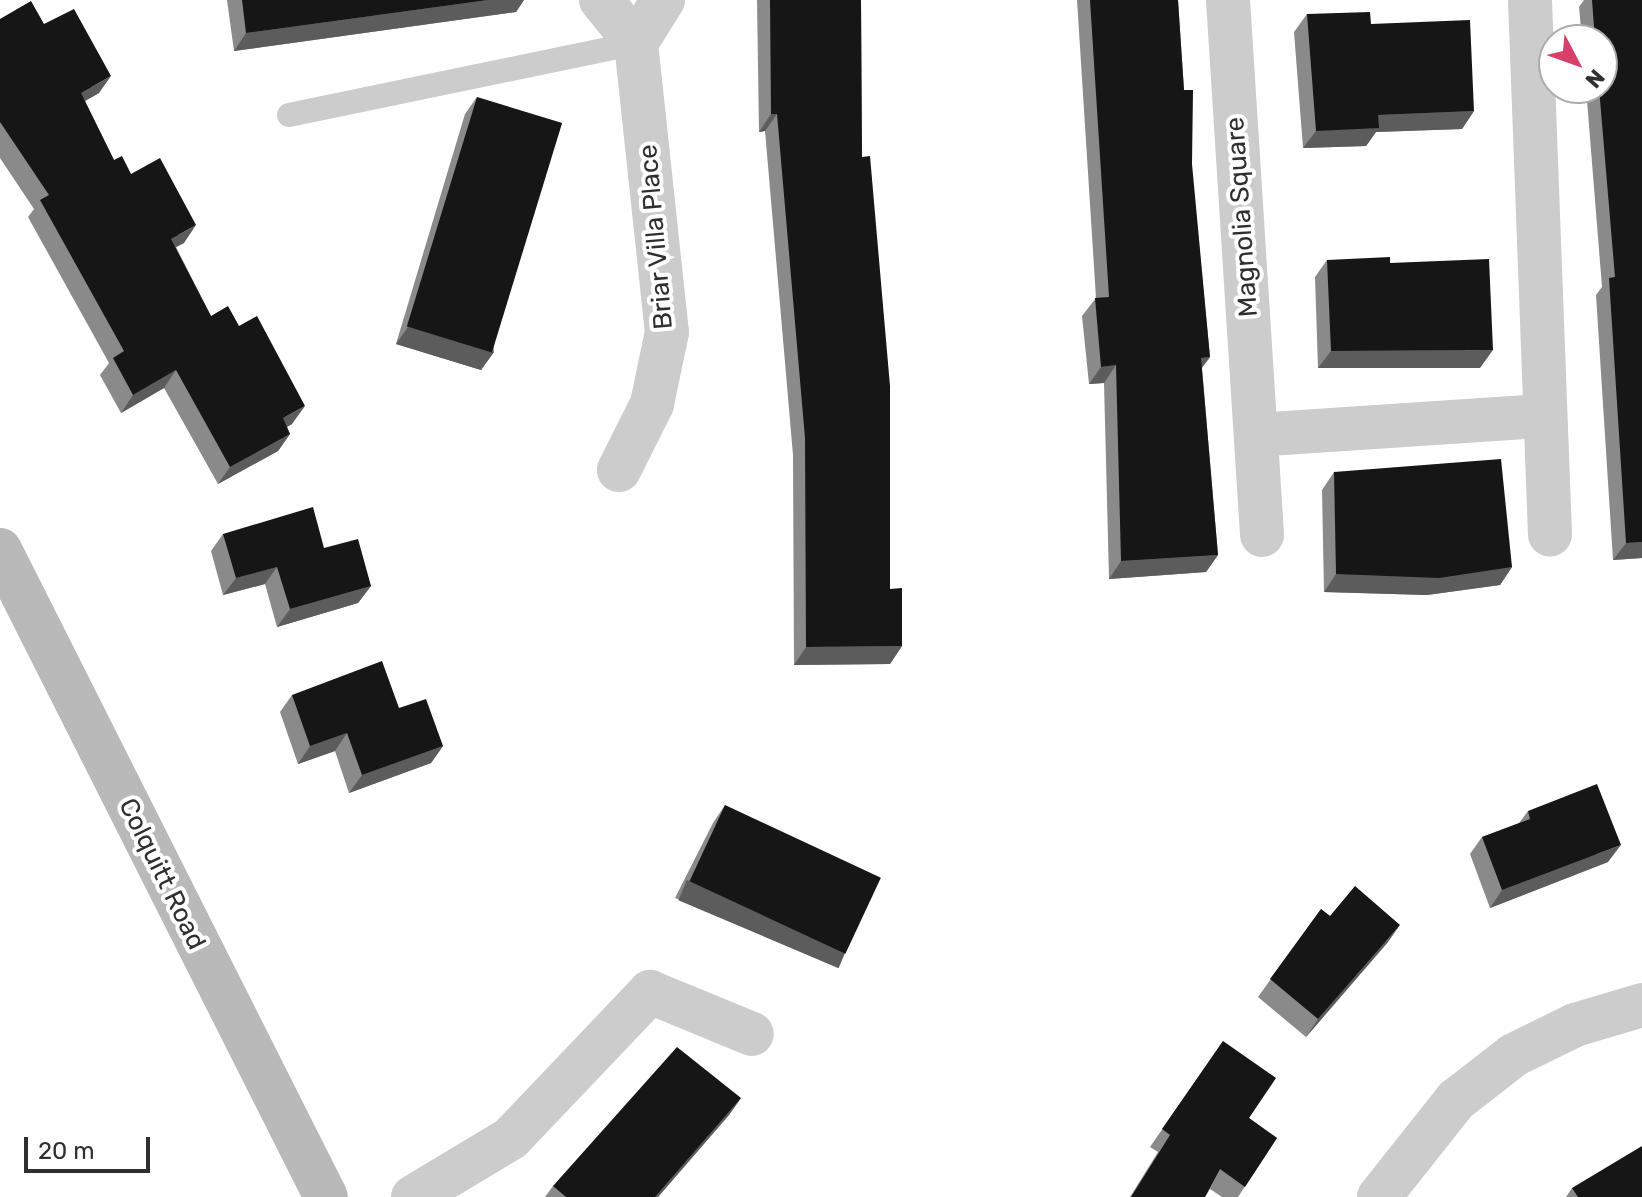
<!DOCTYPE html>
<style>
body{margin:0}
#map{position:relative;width:1642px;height:1197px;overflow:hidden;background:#fff;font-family:Rubik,sans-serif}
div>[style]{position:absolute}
.lane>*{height:24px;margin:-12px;padding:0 12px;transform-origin:12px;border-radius:12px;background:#ccc}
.street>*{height:44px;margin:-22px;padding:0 22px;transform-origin:22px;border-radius:22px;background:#ccc}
.secondary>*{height:44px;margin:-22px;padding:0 22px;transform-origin:22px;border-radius:22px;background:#b9b9b9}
.wall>*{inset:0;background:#8a8a8a}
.shaded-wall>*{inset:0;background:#5c5c5c;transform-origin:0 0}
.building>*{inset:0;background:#161616;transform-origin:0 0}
span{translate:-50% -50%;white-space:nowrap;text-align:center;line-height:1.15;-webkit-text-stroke:8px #fff;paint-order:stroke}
.street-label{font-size:26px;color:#2f2f2f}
.north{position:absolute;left:1538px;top:24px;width:80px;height:80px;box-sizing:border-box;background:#fff;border:2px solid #acacac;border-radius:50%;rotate:131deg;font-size:22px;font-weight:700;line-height:32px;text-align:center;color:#2f2f2f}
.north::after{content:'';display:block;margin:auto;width:28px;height:36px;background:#d74069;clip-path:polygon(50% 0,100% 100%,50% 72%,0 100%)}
.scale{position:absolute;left:24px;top:1137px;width:126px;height:36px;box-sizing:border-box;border:4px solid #2f2f2f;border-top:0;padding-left:10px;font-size:24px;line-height:28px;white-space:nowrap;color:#2f2f2f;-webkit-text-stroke:6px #fff;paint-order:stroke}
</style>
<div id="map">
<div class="lane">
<i style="left:289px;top:115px;width:354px;rotate:-11.7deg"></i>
</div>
<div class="street">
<i style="left:601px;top:0;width:55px;rotate:50.9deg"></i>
<i style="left:636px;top:43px;width:291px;rotate:83.9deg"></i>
<i style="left:667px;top:332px;width:74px;rotate:101.8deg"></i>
<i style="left:652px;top:404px;width:74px;rotate:116.6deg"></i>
<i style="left:1228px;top:0;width:536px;rotate:86.36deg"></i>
<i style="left:1530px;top:0;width:535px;rotate:87.86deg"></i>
<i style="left:636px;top:43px;width:51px;rotate:-57.9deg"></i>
<i style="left:1256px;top:435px;width:289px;rotate:-3.8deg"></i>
<i style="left:413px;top:1197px;width:114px;rotate:-31deg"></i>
<i style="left:511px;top:1138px;width:202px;rotate:-46.4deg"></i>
<i style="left:650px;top:992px;width:110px;rotate:22.4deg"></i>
<i style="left:1379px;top:1197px;width:124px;rotate:-51.6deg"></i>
<i style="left:1456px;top:1100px;width:73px;rotate:-37.8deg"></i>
<i style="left:1514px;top:1055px;width:68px;rotate:-26.2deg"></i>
<i style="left:1575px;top:1025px;width:70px;rotate:-16.6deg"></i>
</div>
<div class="secondary">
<i style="left:0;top:550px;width:724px;rotate:63.26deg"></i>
</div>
<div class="wall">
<i style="clip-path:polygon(227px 0,524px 0,516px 12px,234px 51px)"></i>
<i style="clip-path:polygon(757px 0,861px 0,862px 157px,890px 589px,902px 646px,890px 664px,794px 665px,793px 455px,765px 131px,759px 132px)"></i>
<i style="clip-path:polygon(1077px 0,1178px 0,1184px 90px,1210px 357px,1202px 368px,1218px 555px,1206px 572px,1109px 579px,1104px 383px,1089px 384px,1082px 316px,1096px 298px)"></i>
<i style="clip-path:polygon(1584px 0,1642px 0,1642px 558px,1613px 560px,1596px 295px,1602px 287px,1586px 88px,1602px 88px,1602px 40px,1582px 40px,1579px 7px)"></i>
<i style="clip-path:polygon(1307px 14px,1371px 24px,1474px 111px,1462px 129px,1376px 132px,1366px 146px,1303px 148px,1294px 32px)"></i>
<i style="clip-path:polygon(0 19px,99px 93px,85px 101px,114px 160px,131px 174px,184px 243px,176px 247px,211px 316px,292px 424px,287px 427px,290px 434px,278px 451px,218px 484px,164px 388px,121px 413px,100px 375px,109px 363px,28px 217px,34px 209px,0 158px)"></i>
<i style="clip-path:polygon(477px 97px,494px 352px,481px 370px,396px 344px,465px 114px)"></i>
<i style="clip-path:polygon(1327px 260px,1390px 263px,1480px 368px,1318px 368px,1315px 277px)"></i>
<i style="clip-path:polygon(1334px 472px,1512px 567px,1500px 585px,1427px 595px,1324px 592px,1322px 490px)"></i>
<i style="clip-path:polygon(223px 534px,324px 548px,371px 586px,358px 603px,277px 627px,265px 584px,223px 595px,211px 551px)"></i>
<i style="clip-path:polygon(292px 695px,399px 708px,443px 746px,431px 763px,349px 793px,335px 751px,298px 764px,280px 712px)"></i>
<i style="clip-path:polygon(725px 805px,847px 948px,835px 965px,675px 898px,713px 823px)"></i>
<i style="clip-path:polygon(1528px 811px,1608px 862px,1490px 908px,1470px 854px,1482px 837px,1519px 823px)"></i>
<i style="clip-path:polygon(1321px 909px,1330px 916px,1388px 942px,1306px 1037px,1258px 997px)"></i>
<i style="clip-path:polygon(1223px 1041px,1249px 1118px,1277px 1138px,1238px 1197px,1222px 1197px,1210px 1189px,1205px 1197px,1130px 1197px,1158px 1152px,1150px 1147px)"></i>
<i style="clip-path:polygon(741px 1098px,729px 1115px,658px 1197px,545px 1197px,553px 1186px)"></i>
<i style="clip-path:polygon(1572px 1188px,1642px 1197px,1566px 1197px)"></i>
</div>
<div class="shaded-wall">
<i style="clip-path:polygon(488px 0,524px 0,516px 12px,234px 51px,246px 33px)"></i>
<i style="clip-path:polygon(111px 76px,99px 93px,69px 110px,81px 93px)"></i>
<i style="clip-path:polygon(1474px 111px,1462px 129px,1376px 132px,1366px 146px,1303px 148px,1316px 131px,1378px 115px)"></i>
<i style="clip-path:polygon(771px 114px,777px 114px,765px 131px,759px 132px)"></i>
<i style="clip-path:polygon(196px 225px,184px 243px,159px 256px,171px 239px)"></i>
<i style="clip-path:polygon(408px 327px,494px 352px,481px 370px,396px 344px)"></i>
<i style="clip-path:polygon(1493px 350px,1480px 368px,1318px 368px,1331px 351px)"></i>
<i style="clip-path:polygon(1210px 357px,1197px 374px,1201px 358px)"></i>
<i style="clip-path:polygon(1116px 365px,1104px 383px,1089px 384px,1101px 367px)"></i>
<i style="clip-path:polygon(176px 370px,164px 388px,121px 413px,133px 395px)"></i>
<i style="clip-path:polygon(305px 406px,292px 424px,271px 436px,283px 418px)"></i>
<i style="clip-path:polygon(290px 434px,278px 451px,218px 484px,230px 467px)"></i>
<i style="clip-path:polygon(1642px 542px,1642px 558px,1613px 560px,1626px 543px)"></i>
<i style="clip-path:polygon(1218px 555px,1206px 572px,1109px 579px,1121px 561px)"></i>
<i style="clip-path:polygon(277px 567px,265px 584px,223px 595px,236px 578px)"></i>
<i style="clip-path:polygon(1512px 567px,1500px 585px,1427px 595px,1324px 592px,1336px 574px)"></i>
<i style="clip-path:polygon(371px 586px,358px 603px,277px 627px,290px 609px)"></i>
<i style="clip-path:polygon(902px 646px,890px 664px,794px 665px,806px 647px)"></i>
<i style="clip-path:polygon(347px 733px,335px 751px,298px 764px,310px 746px)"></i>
<i style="clip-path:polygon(443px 746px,431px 763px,349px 793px,362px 775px)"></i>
<i style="clip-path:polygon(1621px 845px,1608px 862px,1490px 908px,1502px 890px)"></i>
<i style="left:687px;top:880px;width:174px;height:22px;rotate:23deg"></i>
<i style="clip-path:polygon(1400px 925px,1388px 942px,1306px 1037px,1318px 1019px)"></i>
<i style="clip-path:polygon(741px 1098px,729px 1115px,658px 1197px,655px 1197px)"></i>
</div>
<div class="building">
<i style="clip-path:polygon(242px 0,488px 0,246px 33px)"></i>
<i style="clip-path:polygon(770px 0,861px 0,862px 157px,870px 156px,890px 386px,890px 589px,902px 588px,902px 646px,806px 647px,805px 438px,777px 114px,771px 114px)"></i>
<i style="clip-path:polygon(1090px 0,1178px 0,1184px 90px,1193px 90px,1192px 164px,1210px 357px,1201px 358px,1218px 555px,1121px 561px,1116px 365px,1101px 367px,1095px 298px,1109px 297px)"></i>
<i style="clip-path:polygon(1592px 0,1642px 0,1642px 542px,1626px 543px,1609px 278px,1615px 277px,1599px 88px,1602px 88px,1602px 40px,1595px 40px)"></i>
<i style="clip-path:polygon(31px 1px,44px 24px,74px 9px,111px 76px,81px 93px,114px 160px,122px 156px,131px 174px,160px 158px,196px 225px,171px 239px,211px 316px,228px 306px,239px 326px,257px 316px,305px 406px,283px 418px,290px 434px,230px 467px,176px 370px,133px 395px,113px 358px,124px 351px,40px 200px,49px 195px,0 122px,0 19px)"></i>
<i style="clip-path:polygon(1370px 12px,1371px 24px,1470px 20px,1474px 111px,1378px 115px,1379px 128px,1316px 131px,1307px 14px)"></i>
<i style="left:477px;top:97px;width:89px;height:240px;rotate:17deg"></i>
<i style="clip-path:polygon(1390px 257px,1390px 263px,1489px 259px,1493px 350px,1331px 351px,1327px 260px)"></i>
<i style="clip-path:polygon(1501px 459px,1512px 567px,1439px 578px,1336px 574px,1334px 472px)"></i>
<i style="clip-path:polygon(313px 507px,324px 548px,358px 539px,371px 586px,290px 609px,277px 567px,236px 578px,223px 534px)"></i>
<i style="clip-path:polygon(382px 661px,399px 708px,426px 699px,443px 746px,362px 775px,347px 733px,310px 746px,292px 695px)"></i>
<i style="clip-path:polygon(1597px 784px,1621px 845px,1502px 890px,1482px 837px,1530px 819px,1528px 811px)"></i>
<i style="left:725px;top:805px;width:172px;height:84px;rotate:25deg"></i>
<i style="clip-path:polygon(1355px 886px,1400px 925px,1318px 1019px,1270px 979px,1321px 909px,1330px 916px)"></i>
<i style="clip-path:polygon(1223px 1041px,1276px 1078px,1249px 1118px,1277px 1138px,1245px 1187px,1220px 1169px,1205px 1197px,1131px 1197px,1170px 1135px,1162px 1129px)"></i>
<i style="clip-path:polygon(677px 1047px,741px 1098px,655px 1197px,566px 1197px,553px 1186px)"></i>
<i style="clip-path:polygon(1642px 1146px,1642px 1197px,1578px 1197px,1572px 1188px)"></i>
</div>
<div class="street-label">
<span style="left:1242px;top:217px;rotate:-94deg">Magnolia Square</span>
<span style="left:656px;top:237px;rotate:-95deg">Briar Villa Place</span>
<span style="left:162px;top:874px;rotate:64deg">Colquitt Road</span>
</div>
<div class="north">N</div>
<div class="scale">20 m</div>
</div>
